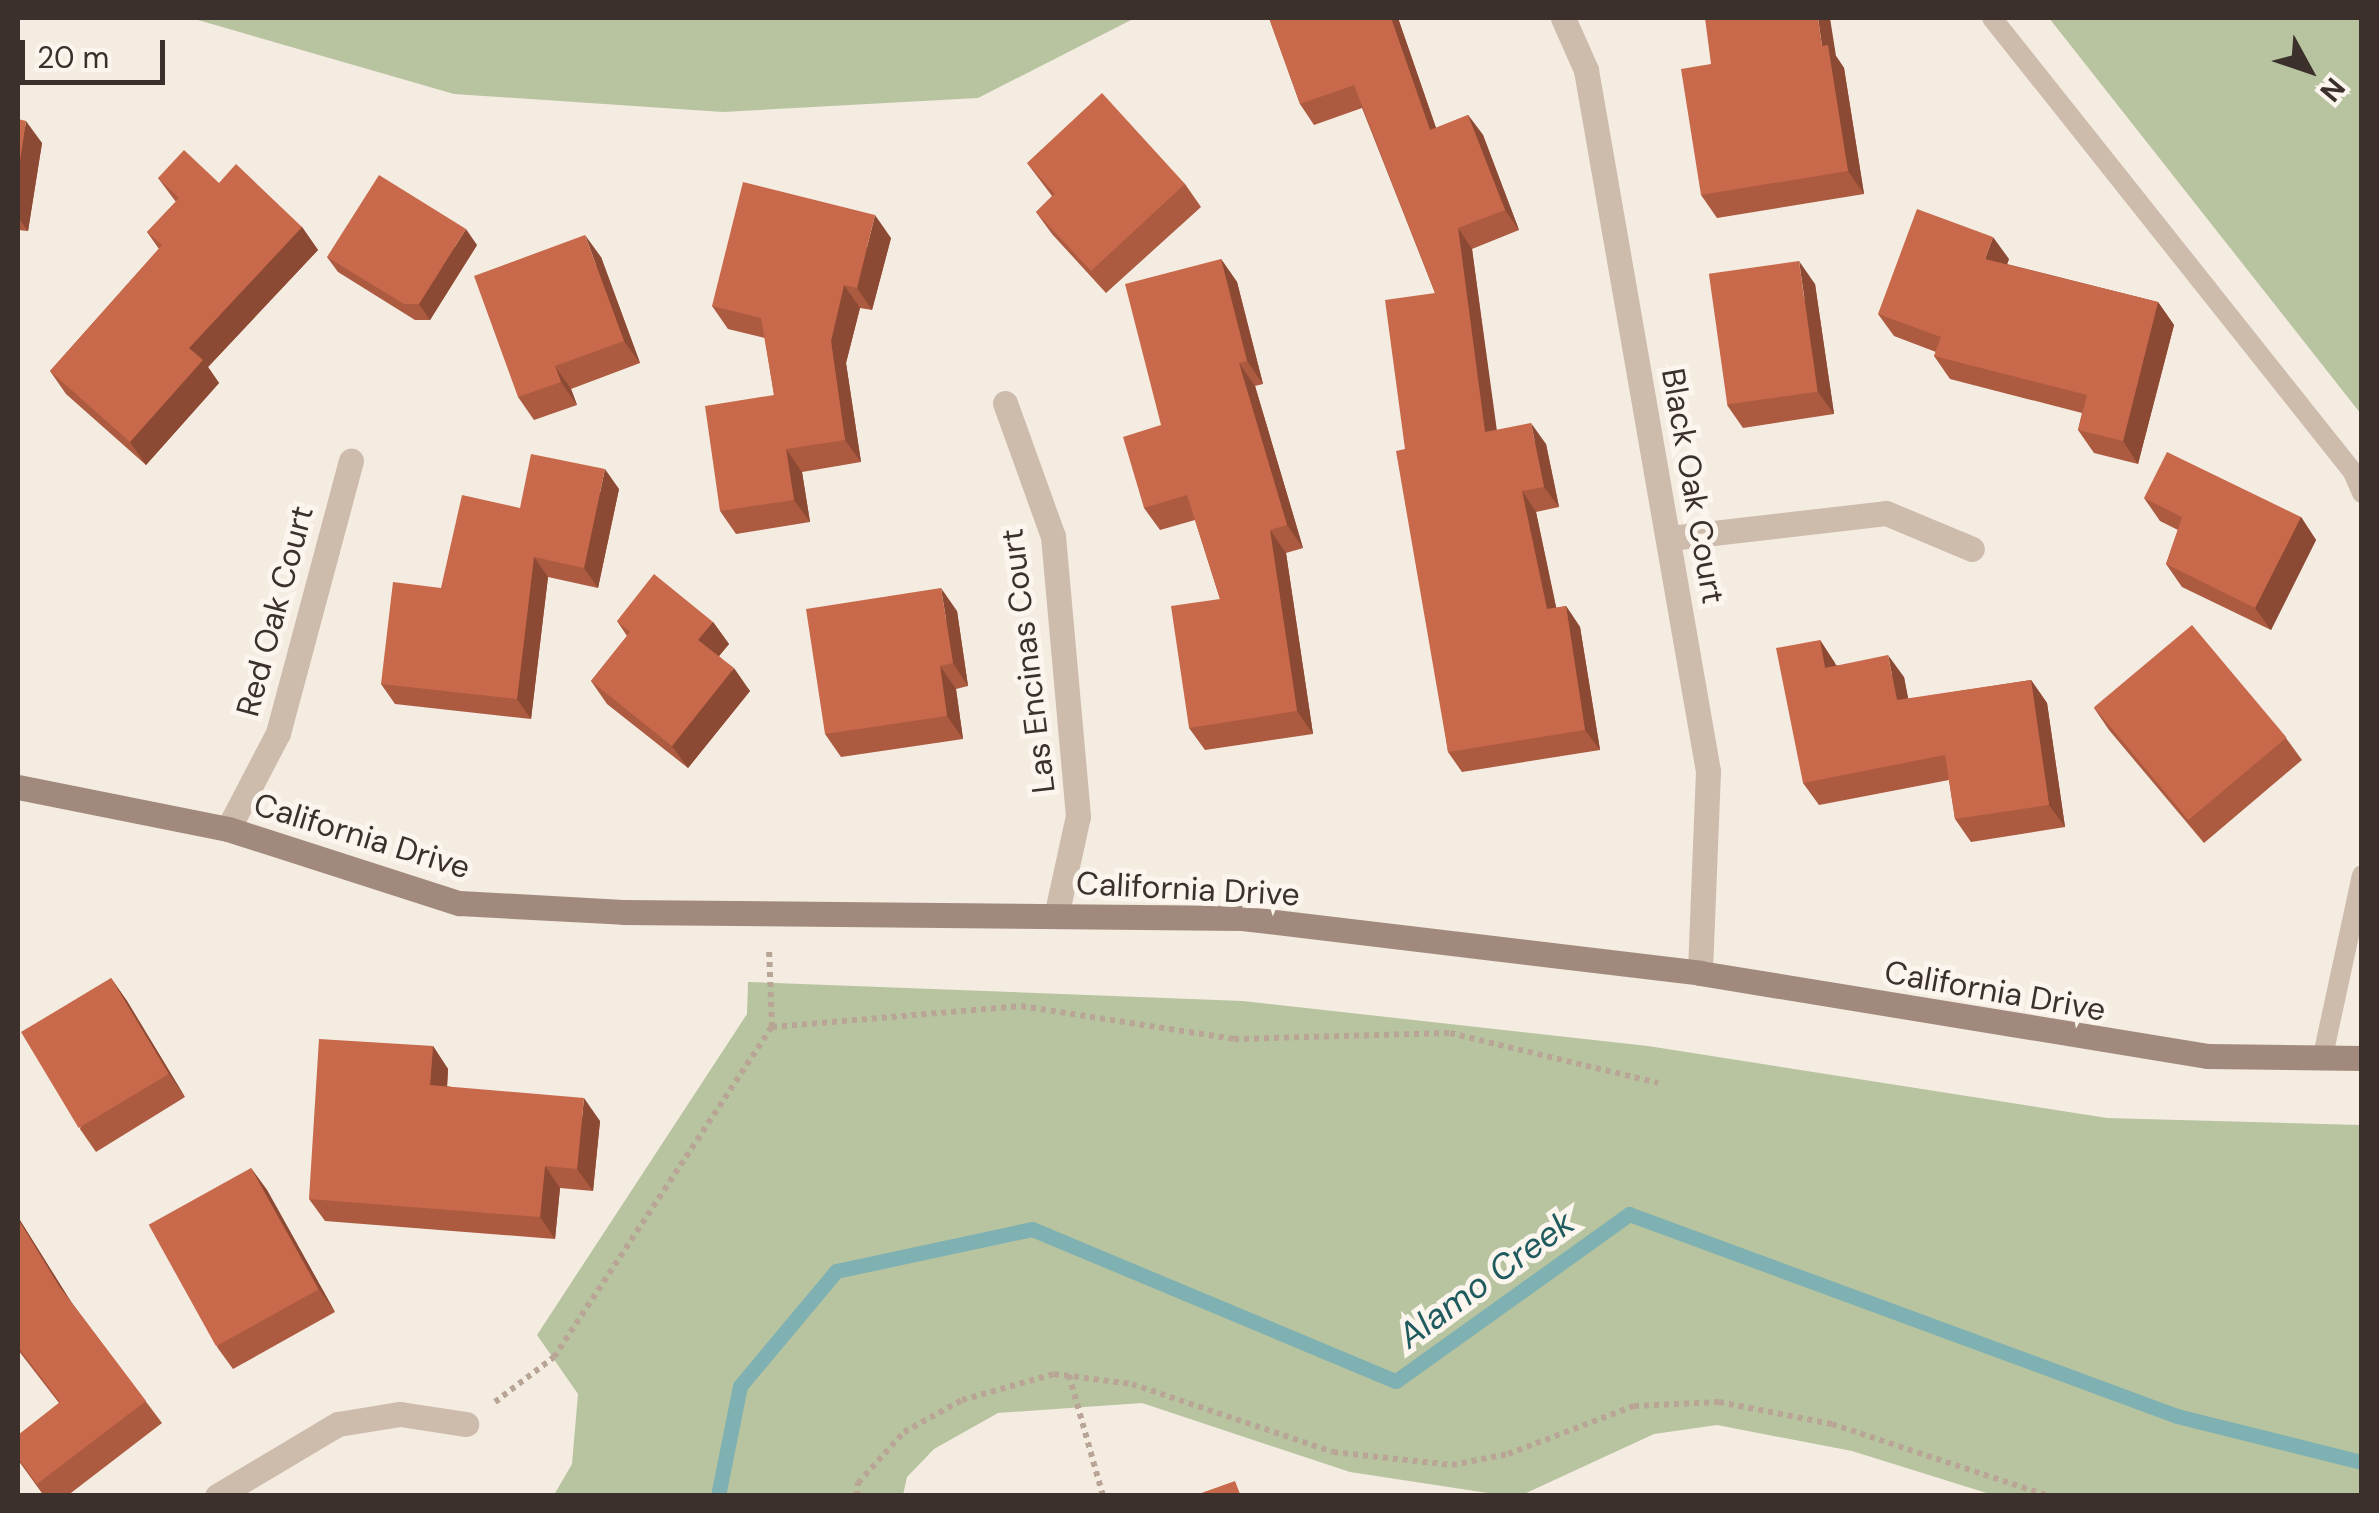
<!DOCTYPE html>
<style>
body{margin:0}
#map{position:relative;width:2379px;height:1513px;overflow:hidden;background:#f4ebe1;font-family:"DM Sans",sans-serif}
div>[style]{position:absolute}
.green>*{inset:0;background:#b8c4a0}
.stream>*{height:15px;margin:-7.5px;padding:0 7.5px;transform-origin:7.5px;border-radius:7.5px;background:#7fb0b2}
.path>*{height:6px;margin-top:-3px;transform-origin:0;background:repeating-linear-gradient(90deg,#b9a596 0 5px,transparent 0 10px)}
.lane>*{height:20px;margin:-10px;padding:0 10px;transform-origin:10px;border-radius:10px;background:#cdbbac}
.street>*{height:25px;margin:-12.5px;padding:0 12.5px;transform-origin:12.5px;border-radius:12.5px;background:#cdbbac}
.secondary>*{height:25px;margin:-12.5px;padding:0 12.5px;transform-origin:12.5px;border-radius:12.5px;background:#a18a7d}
.wall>*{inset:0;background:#ac5a40}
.shaded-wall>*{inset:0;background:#8c4a34}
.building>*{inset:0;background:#c8694b;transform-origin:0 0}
span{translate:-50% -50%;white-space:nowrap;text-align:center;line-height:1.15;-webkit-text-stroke:10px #fbf5ee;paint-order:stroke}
.street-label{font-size:32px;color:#3b302b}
.water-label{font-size:35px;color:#1f5a5e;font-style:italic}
.frame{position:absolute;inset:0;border:20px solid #3b302b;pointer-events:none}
.north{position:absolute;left:2259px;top:20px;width:100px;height:100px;-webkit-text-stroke:8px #fbf5ee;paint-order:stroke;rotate:130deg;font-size:28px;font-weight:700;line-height:40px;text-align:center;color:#3b302b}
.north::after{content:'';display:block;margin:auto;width:35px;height:45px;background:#3b302b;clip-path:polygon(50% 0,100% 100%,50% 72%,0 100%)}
.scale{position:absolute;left:20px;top:40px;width:145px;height:45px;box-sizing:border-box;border:5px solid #3b302b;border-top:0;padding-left:12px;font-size:30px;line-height:35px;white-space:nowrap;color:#3b302b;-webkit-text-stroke:8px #fbf5ee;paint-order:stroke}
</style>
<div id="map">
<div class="green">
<i style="clip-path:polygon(191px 18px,1135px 18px,978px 98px,723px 112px,454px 94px)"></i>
<i style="clip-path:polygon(2049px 18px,2361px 18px,2361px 414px)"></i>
<i style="clip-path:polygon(748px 982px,1243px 1001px,1648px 1046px,2107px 1118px,2361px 1125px,2361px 1495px,1993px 1495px,1852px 1451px,1717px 1425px,1654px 1434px,1522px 1495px,1501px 1495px,1350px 1472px,1142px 1403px,998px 1413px,934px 1449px,907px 1477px,903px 1495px,554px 1495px,572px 1464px,578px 1394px,537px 1335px,747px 1014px)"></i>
</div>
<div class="stream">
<i style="left:718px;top:1496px;width:112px;rotate:-78.7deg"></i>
<i style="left:740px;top:1386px;width:150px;rotate:-50.1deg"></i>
<i style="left:836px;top:1271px;width:200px;rotate:-12.1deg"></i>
<i style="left:1032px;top:1229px;width:394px;rotate:22.7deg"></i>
<i style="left:1396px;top:1381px;width:287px;rotate:-35.6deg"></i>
<i style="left:1629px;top:1214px;width:584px;rotate:20.23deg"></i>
<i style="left:2177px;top:1416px;width:191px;rotate:14deg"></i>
</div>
<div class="path">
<i style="left:772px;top:1027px;width:250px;rotate:-4.8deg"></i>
<i style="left:1021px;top:1006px;width:216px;rotate:8.8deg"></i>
<i style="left:1234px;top:1039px;width:216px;rotate:-1.6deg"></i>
<i style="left:1450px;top:1033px;width:214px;rotate:13.5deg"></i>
<i style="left:1069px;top:1375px;width:126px;rotate:74.3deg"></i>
<i style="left:495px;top:1402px;width:74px;rotate:-37.3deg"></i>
<i style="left:554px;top:1357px;width:396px;rotate:-56.6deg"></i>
<i style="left:772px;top:1027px;width:78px;rotate:-92.2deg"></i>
<i style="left:857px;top:1496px;width:13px;rotate:-86deg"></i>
<i style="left:858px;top:1483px;width:69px;rotate:-48deg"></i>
<i style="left:904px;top:1432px;width:66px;rotate:-28.9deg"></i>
<i style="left:962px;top:1400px;width:96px;rotate:-15.8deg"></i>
<i style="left:1054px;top:1374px;width:79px;rotate:7.3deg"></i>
<i style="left:1132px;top:1384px;width:212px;rotate:18.7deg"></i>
<i style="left:1333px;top:1452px;width:120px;rotate:6.2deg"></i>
<i style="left:1452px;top:1465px;width:57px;rotate:-11.1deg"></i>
<i style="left:1508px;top:1454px;width:135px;rotate:-20.9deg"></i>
<i style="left:1634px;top:1406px;width:85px;rotate:-2.7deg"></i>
<i style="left:1719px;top:1402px;width:115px;rotate:11deg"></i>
<i style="left:1832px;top:1424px;width:228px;rotate:18.4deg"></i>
</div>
<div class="lane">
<i style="left:1992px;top:18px;width:580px;rotate:51.51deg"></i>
<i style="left:2353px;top:472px;width:23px;rotate:67deg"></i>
<i style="left:2322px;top:1060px;width:189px;rotate:-77.8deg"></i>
</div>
<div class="street">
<i style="left:1563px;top:18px;width:57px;rotate:66.1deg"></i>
<i style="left:1586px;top:70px;width:712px;rotate:80.13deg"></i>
<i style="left:1708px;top:771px;width:202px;rotate:92.3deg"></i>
<i style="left:1005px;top:403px;width:141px;rotate:70.2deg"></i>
<i style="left:1053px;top:536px;width:281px;rotate:84.9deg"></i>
<i style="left:1078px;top:816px;width:102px;rotate:102.4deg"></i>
<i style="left:1670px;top:538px;width:217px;rotate:-6.6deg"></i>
<i style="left:1886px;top:513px;width:93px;rotate:22.7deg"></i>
<i style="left:228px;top:829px;width:108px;rotate:-62.5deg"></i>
<i style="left:278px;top:733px;width:282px;rotate:-75deg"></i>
<i style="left:217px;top:1496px;width:141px;rotate:-30.8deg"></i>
<i style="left:338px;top:1424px;width:63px;rotate:-9.2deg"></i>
<i style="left:400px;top:1414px;width:67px;rotate:8.6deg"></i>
</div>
<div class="secondary">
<i style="left:18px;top:787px;width:214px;rotate:11.3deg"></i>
<i style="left:228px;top:829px;width:243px;rotate:17.8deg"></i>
<i style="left:459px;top:903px;width:164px;rotate:3.1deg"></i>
<i style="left:623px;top:912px;width:619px;rotate:0.56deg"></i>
<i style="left:1242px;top:918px;width:461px;rotate:6.8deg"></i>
<i style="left:1700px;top:973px;width:515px;rotate:9.28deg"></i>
<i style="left:2208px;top:1056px;width:154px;rotate:0.7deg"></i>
</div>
<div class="wall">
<i style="clip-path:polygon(1269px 18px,1398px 18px,1436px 128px,1468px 115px,1483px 135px,1519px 230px,1472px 249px,1496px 430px,1546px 444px,1559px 507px,1536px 512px,1556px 608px,1566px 606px,1580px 627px,1600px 750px,1462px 772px,1448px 752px,1405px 449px,1435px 293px,1362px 108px,1314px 125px,1300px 104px)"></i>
<i style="clip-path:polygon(1836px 56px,1844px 68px,1864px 194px,1717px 218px,1701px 195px)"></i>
<i style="clip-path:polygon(18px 119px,42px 143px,28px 231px,18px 230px)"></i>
<i style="clip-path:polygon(1027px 163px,1185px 184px,1201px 207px,1106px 293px,1052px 234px,1036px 212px,1052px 196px)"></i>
<i style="clip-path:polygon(158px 178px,219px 183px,302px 227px,318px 250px,208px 367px,219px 383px,146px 465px,66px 394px,50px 371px,159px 249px,147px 232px,176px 202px)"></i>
<i style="clip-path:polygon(891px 238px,872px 310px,860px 308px,846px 363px,861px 462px,802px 472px,810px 522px,736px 534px,720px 511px,774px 395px,765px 338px,728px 329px,712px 306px)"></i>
<i style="clip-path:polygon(477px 245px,430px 320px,415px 320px,338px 272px,327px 257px)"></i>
<i style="clip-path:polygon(601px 257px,640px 363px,571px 389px,577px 405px,534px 420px,518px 397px)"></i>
<i style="clip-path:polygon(1221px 259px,1237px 282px,1263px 384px,1255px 386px,1303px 548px,1286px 553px,1313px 734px,1205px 750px,1189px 728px,1220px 599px,1195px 520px,1160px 530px,1144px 508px,1161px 425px)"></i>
<i style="clip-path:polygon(2009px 259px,2007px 264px,2158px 302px,2174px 325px,2138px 464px,2094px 453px,2078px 430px,2082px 413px,1950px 379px,1934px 356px,1936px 352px,1894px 336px,1878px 314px)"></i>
<i style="clip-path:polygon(1815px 284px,1834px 414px,1743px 428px,1727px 405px)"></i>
<i style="clip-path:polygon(619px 489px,598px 588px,548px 577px,531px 719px,395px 704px,381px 684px,441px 588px,520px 508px)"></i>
<i style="clip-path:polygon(2144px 498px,2301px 517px,2316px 540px,2271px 630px,2182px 587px,2166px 564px,2178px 530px,2160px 521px)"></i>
<i style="clip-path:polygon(957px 611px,968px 686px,956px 689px,963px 739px,841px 757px,825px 734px)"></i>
<i style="clip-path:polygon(617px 621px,713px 622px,729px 644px,719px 656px,750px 691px,688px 768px,607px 704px,591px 681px,627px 636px)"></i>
<i style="clip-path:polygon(1820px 640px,1836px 665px,1904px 677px,1908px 699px,2031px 680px,2047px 703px,2065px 827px,1971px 842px,1955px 819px,1949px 780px,1819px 805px,1803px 783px)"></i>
<i style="clip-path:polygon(2094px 708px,2286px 738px,2302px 760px,2204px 843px,2109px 730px)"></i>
<i style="clip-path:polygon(111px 978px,127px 1001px,185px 1097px,96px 1152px,80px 1129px)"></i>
<i style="clip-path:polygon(433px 1046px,448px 1069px,447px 1086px,600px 1121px,593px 1191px,560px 1188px,555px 1239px,325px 1221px,309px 1199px)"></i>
<i style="clip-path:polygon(251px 1168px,267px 1190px,335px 1312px,233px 1369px,217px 1347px)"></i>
<i style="clip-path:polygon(18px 1217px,69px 1299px,162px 1423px,67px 1496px,44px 1496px,18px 1460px,59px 1403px,18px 1350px)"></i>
</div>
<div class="shaded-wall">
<i style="clip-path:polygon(1391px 18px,1398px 18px,1444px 151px,1430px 130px)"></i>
<i style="clip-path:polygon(1818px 18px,1830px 18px,1836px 56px,1844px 68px,1864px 194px,1848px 171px,1822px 46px)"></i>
<i style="clip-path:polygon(1468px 115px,1483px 135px,1519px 230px,1505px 210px)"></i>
<i style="clip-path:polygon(26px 121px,42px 143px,28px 231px,18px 217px,18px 173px)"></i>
<i style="clip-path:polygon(875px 215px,891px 238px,872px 310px,857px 288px)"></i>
<i style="clip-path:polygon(302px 227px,318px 250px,208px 367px,219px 383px,146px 465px,130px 442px,189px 348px)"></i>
<i style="clip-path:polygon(1458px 228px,1472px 249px,1500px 453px,1485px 432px)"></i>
<i style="clip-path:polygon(466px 229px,477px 245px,430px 320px,419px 304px)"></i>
<i style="clip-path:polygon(585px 235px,601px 257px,640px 363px,624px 341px)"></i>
<i style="clip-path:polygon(1993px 237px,2009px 259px,2001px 281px,1985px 259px)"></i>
<i style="clip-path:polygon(1221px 259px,1237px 282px,1263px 384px,1247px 361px)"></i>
<i style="clip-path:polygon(1799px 261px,1815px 284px,1834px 414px,1818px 392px)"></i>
<i style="clip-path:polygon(844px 285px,860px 308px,846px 363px,861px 462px,845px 440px,831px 341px)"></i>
<i style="clip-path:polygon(2158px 302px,2174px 325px,2138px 464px,2123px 441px)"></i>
<i style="clip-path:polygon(1239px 363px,1255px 386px,1303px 548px,1287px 525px)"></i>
<i style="clip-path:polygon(555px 366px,571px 389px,577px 405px,561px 382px)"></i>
<i style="clip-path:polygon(1531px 423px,1546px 444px,1559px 507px,1544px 487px)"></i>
<i style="clip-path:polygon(786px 449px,802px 472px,810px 522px,794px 500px)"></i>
<i style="clip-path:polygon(605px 469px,619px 489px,598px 588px,584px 568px)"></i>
<i style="clip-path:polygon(1522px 491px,1536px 512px,1561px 630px,1547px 609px)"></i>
<i style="clip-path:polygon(2301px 517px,2316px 540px,2271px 630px,2255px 608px)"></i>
<i style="clip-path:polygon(1270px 530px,1286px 553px,1313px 734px,1297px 711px)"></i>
<i style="clip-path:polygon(534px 557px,548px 577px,531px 719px,517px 699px)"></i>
<i style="clip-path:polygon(941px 588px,957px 611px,968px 686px,953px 663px)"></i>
<i style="clip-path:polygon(1566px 606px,1580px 627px,1600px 750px,1585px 730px)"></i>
<i style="clip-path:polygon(713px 622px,729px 644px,714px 662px,698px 640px)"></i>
<i style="clip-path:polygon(1820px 640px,1835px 663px,1841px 690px,1825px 668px)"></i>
<i style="clip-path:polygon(1888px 655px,1904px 677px,1913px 723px,1897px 700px)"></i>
<i style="clip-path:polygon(940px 666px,956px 689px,963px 739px,947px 716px)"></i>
<i style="clip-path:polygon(734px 668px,750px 691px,688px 768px,672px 746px)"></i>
<i style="clip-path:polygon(2031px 680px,2047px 703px,2065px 827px,2049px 805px)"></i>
<i style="clip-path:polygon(111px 978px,127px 1001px,185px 1097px,169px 1074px)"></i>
<i style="clip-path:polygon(433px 1046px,448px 1069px,446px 1108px,430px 1085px)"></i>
<i style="clip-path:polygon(584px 1098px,600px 1121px,593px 1191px,577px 1169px)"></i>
<i style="clip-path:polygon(545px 1166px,560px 1188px,555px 1239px,540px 1217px)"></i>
<i style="clip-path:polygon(251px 1168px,267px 1190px,335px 1312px,319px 1289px)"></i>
<i style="clip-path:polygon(18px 1217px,75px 1308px,59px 1286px,18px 1219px)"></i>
</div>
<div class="building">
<i style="clip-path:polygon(1269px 18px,1391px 18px,1430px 130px,1468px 115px,1505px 210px,1458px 228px,1485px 432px,1531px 423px,1544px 487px,1522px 491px,1547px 609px,1566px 606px,1585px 730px,1448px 752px,1396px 451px,1405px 449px,1385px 300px,1435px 293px,1354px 85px,1300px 104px)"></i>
<i style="clip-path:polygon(1705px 18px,1818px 18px,1822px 46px,1828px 45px,1848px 171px,1701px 195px,1681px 69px,1711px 64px)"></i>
<i style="clip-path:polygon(1102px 93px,1185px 184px,1091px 271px,1036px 212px,1055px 194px,1027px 163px)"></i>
<i style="clip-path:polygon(18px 119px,26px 121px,18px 173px)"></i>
<i style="clip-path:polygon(184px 150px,219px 183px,236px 164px,302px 227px,189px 348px,203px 360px,130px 442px,50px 371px,162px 245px,147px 232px,179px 198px,158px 178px)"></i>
<i style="clip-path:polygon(379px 175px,466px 229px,419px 304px,404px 304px,327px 257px)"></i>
<i style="clip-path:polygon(743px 182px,875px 215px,857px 288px,844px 285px,831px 341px,845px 440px,786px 449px,794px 500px,720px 511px,705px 406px,774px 395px,761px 318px,712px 306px)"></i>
<i style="clip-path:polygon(1917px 209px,1993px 237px,1985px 259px,2158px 302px,2123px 441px,2078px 430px,2087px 395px,1934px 356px,1941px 337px,1878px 314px)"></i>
<i style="clip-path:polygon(585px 235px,624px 341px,555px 366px,561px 382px,518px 397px,474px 276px)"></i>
<i style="clip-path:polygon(1221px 259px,1247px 361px,1239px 363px,1287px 525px,1270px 530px,1297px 711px,1189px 728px,1171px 606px,1220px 599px,1187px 495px,1144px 508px,1123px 437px,1161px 425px,1125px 284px)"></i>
<i style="left:1799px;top:261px;width:132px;height:91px;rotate:82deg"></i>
<i style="clip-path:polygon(2167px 452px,2301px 517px,2255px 608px,2166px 564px,2182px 517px,2144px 498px)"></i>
<i style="clip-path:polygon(531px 454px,605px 469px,584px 568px,534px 557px,517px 699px,381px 684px,393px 582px,441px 588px,462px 495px,520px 508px)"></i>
<i style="clip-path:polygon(654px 574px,713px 622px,698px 640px,734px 668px,672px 746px,591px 681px,630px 632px,617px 621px)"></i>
<i style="clip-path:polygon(941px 588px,953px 663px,940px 666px,947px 716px,825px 734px,806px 609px)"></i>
<i style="left:2192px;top:625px;width:147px;height:128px;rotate:50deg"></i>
<i style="clip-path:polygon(1820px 640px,1825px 668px,1888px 655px,1897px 700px,2031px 680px,2049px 805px,1955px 819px,1945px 755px,1803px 783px,1776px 648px)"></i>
<i style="left:111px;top:978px;width:112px;height:105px;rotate:59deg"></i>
<i style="clip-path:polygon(319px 1039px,433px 1046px,430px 1085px,584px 1098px,577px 1169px,545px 1166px,540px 1217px,309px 1199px)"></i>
<i style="left:251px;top:1168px;width:139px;height:117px;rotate:61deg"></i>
<i style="clip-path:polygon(18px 1219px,59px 1286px,146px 1401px,37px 1484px,18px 1458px,18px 1435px,60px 1402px,18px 1347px)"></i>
<i style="clip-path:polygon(1235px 1481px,1240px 1494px,1257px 1496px,1193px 1496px)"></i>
</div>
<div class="street-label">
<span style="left:1693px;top:486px;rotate:80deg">Black Oak Court</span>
<span style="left:275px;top:611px;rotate:-75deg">Red Oak Court</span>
<span style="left:1028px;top:661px;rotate:-97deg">Las Encinas Court</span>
<span style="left:362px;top:836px;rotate:17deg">California Drive</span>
<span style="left:1188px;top:889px;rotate:3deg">California Drive</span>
<span style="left:1995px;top:991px;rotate:10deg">California Drive</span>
</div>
<div class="water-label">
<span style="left:1486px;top:1279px;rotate:-36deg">Alamo Creek</span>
</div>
<div class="frame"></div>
<div class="north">N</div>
<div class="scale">20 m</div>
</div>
